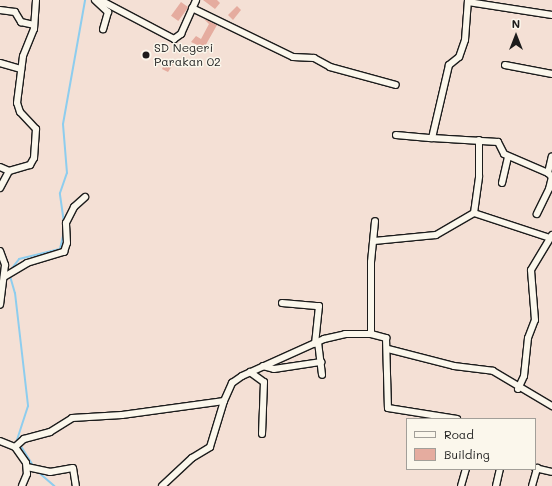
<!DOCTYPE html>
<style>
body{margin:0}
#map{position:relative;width:552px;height:486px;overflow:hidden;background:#f4e0d5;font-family:Mali,sans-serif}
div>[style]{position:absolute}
.stream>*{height:2px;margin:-1px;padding:0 1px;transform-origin:1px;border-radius:1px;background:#8dcdee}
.building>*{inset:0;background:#e5ac9f;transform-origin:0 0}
.roads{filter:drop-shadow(1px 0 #1c1c1c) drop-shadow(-1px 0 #1c1c1c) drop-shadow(0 1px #1c1c1c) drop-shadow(0 -1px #1c1c1c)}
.minor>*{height:6px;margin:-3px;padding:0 3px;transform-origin:3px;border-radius:3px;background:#fbf7ec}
.dots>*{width:11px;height:11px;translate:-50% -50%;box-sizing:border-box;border:2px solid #fbf7ec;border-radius:50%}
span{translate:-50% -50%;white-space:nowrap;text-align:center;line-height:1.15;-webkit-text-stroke:3px #fbf7ec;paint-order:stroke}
.poi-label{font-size:12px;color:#1c1c1c}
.left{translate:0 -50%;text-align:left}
.legend{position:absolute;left:406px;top:418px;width:130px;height:52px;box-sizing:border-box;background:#fbf7ec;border:1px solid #a29f99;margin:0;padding:5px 7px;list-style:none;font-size:12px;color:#1c1c1c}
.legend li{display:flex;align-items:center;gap:8px;height:20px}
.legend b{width:20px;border:1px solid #a29f99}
.north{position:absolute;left:496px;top:16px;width:40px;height:40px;-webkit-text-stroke:3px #fbf7ec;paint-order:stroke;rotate:0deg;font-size:11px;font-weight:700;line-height:16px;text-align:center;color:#1c1c1c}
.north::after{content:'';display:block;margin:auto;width:14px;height:18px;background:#1c1c1c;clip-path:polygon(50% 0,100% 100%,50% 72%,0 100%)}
</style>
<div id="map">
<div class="stream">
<i style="left:64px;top:223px;width:30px;rotate:-98deg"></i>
<i style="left:60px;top:193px;width:21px;rotate:-71deg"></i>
<i style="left:67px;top:173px;width:49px;rotate:-94.7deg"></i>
<i style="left:63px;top:124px;width:126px;rotate:-79.9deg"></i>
<i style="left:9px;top:272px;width:16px;rotate:-52deg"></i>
<i style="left:19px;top:259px;width:42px;rotate:-13.7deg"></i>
<i style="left:60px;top:249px;width:18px;rotate:-77deg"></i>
<i style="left:10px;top:276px;width:18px;rotate:74deg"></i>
<i style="left:15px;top:293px;width:114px;rotate:83.4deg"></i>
<i style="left:28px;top:406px;width:36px;rotate:108deg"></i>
<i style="left:17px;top:440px;width:32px;rotate:58deg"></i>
<i style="left:37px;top:471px;width:23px;rotate:41deg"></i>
</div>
<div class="building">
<i style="clip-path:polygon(203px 0,217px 0,220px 3px,215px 9px)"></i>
<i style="left:181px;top:2px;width:9px;height:17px;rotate:36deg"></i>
<i style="clip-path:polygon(237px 6px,241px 10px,233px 20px,228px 15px)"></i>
<i style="clip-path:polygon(204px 19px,217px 25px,204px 48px,191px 42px,196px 36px,201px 39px,209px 24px)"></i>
<i style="clip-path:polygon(167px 59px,174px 63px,168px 72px,162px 69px)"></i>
</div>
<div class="roads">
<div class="minor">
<i style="left:95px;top:0;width:18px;rotate:43deg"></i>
<i style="left:108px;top:12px;width:18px;rotate:106deg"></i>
<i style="left:100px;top:0;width:84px;rotate:27.8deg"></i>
<i style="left:174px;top:39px;width:9px;rotate:-36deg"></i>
<i style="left:181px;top:34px;width:37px;rotate:-66deg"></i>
<i style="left:468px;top:0;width:40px;rotate:94.3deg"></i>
<i style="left:465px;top:40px;width:18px;rotate:109deg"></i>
<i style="left:459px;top:57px;width:13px;rotate:141deg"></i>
<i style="left:449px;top:65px;width:75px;rotate:103.1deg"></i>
<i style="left:432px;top:138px;width:66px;rotate:3.5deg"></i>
<i style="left:498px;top:142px;width:13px;rotate:63deg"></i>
<i style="left:504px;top:154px;width:48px;rotate:23.4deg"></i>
<i style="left:548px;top:173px;width:6px;rotate:45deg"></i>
<i style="left:552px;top:177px;width:12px;rotate:104deg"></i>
<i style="left:549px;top:189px;width:28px;rotate:116deg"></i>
<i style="left:468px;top:2px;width:85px;rotate:8.8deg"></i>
<i style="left:192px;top:8px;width:112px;rotate:25.9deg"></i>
<i style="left:293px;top:57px;width:21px;rotate:3deg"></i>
<i style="left:314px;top:58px;width:18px;rotate:29deg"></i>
<i style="left:330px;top:67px;width:68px;rotate:15.3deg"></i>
<i style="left:0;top:10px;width:15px;rotate:8deg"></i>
<i style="left:15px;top:12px;width:12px;rotate:59deg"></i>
<i style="left:21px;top:22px;width:13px;rotate:13deg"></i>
<i style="left:0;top:63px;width:22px;rotate:16deg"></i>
<i style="left:505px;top:65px;width:48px;rotate:10.8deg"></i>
<i style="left:396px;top:135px;width:36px;rotate:5deg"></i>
<i style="left:0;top:167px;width:10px;rotate:24deg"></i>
<i style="left:548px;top:173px;width:17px;rotate:-77deg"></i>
<i style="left:502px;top:183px;width:27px;rotate:-77deg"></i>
<i style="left:0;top:188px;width:19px;rotate:-62deg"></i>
<i style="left:9px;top:171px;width:22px;rotate:-16deg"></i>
<i style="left:30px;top:165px;width:8px;rotate:-60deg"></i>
<i style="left:34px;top:158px;width:29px;rotate:-86deg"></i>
<i style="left:36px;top:129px;width:23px;rotate:-133deg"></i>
<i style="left:20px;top:112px;width:9px;rotate:-108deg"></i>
<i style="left:17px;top:103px;width:47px;rotate:-82.7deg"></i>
<i style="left:23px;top:56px;width:29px;rotate:-68deg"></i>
<i style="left:34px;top:29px;width:29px;rotate:-86deg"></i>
<i style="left:474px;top:213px;width:37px;rotate:-82deg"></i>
<i style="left:479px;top:176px;width:36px;rotate:-90deg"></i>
<i style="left:374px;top:241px;width:62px;rotate:-5.5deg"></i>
<i style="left:436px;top:235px;width:44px;rotate:-30.1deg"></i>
<i style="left:474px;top:213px;width:80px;rotate:18.2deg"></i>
<i style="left:0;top:251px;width:15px;rotate:70deg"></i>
<i style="left:5px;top:265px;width:40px;rotate:97.1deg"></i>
<i style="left:4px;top:277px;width:27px;rotate:-31deg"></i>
<i style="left:27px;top:263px;width:39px;rotate:-17deg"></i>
<i style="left:64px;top:252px;width:9px;rotate:-72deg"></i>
<i style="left:67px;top:243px;width:20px;rotate:-93deg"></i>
<i style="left:66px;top:223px;width:18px;rotate:-63deg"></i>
<i style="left:74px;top:207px;width:15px;rotate:-42deg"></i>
<i style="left:282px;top:303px;width:37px;rotate:5deg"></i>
<i style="left:319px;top:306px;width:38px;rotate:96deg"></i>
<i style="left:371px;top:334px;width:72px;rotate:-90deg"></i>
<i style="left:371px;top:262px;width:41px;rotate:-84.4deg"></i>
<i style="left:318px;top:342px;width:33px;rotate:83deg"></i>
<i style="left:388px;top:349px;width:68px;rotate:14.4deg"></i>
<i style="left:454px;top:366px;width:39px;rotate:7deg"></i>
<i style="left:493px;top:371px;width:69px;rotate:30.7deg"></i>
<i style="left:263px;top:366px;width:11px;rotate:15deg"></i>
<i style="left:274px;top:369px;width:48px;rotate:-8.5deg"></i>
<i style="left:250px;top:372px;width:17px;rotate:36deg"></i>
<i style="left:264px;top:382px;width:52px;rotate:92.2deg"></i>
<i style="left:518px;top:389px;width:14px;rotate:-65deg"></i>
<i style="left:524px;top:376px;width:38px;rotate:-84deg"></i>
<i style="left:528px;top:338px;width:19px;rotate:-69deg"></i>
<i style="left:535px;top:320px;width:50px;rotate:-94.6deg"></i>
<i style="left:531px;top:270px;width:41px;rotate:-59deg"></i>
<i style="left:0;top:441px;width:16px;rotate:22deg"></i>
<i style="left:15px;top:447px;width:19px;rotate:55deg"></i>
<i style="left:26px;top:463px;width:11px;rotate:85deg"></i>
<i style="left:27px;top:474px;width:13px;rotate:113deg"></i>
<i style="left:15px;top:447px;width:12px;rotate:-42deg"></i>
<i style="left:24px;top:439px;width:27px;rotate:-15deg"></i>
<i style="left:50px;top:432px;width:26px;rotate:-32deg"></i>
<i style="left:72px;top:418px;width:50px;rotate:-3.4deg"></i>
<i style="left:122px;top:415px;width:103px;rotate:-7.8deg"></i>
<i style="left:224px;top:401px;width:20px;rotate:-66deg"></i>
<i style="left:232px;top:383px;width:12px;rotate:-35deg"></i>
<i style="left:242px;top:376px;width:90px;rotate:-24.3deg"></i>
<i style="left:324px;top:339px;width:22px;rotate:-13deg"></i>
<i style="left:345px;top:334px;width:26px"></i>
<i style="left:371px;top:334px;width:16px;rotate:15deg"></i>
<i style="left:386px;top:338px;width:70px;rotate:88.4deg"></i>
<i style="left:388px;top:408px;width:70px;rotate:9.1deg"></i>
<i style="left:27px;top:467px;width:24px;rotate:12deg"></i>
<i style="left:50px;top:472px;width:23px;rotate:-10deg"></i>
<i style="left:73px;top:468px;width:18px;rotate:81deg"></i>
<i style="left:535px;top:468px;width:17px;rotate:13deg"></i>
<i style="left:162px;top:486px;width:41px;rotate:-43deg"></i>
<i style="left:192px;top:458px;width:21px;rotate:-31deg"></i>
<i style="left:210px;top:447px;width:48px;rotate:-73.1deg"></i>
<i style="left:461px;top:486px;width:18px;rotate:-74deg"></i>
<i style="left:496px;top:486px;width:17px;rotate:-77deg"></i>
<i style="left:532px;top:486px;width:19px;rotate:-74deg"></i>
</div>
</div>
<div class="dots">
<i style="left:146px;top:55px;background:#1c1c1c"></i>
</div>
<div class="poi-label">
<span class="left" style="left:154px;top:55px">SD Negeri<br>Parakan 02</span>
</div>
<ul class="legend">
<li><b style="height:5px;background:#fbf7ec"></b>Road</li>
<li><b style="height:11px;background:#e5ac9f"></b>Building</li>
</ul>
<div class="north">N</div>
</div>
